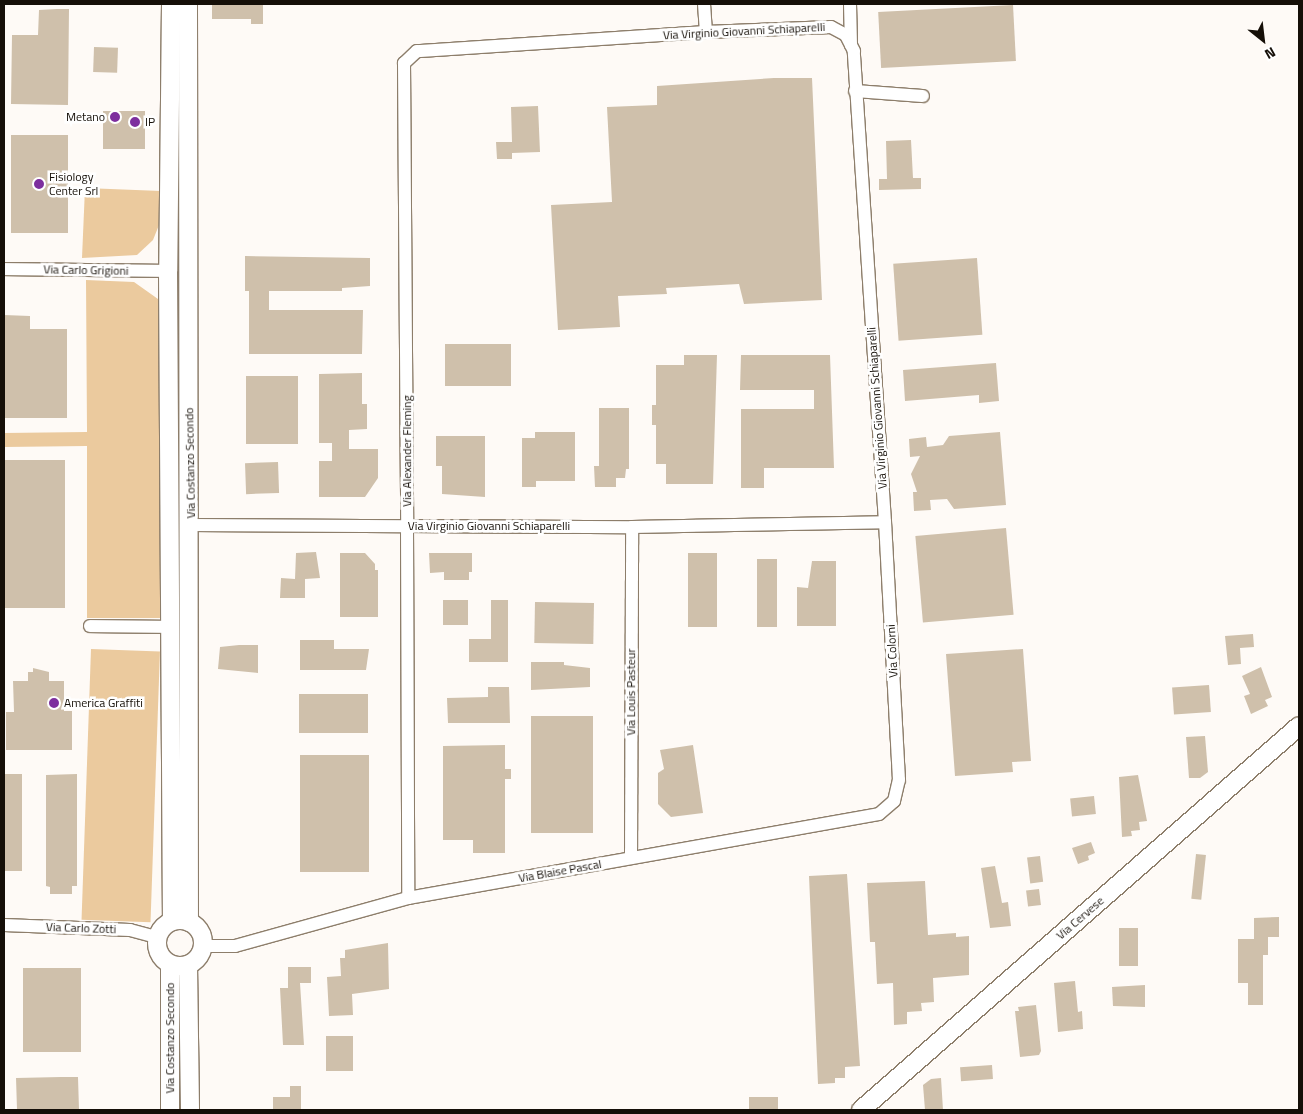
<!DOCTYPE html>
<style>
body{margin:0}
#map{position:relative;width:1303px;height:1114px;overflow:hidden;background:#fefaf6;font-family:"Titillium Web",sans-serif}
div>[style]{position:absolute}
.green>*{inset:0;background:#ebca9e;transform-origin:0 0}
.building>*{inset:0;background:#cfc0ab;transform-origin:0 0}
.roads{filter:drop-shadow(1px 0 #8d7e6b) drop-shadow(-1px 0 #8d7e6b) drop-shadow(0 1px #8d7e6b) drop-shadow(0 -1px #8d7e6b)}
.street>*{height:12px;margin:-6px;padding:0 6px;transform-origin:6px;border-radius:6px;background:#fff}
.secondary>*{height:18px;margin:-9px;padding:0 9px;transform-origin:9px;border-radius:9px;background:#fff}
.secondary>.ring{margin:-9px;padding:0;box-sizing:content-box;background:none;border:18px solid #fff;border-radius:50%}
.dots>*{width:14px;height:14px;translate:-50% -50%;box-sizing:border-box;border:2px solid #fff;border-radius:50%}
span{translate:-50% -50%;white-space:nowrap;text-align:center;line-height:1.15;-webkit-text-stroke:5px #fff;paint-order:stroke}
.street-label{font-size:12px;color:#150f08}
.poi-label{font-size:12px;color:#150f08}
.right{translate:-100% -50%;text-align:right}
.left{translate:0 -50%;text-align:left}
.frame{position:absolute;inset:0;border:5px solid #150f08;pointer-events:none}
.north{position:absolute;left:1238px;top:15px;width:50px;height:50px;-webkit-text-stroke:4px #fff;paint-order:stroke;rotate:151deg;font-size:14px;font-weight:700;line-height:20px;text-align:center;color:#150f08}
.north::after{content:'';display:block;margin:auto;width:18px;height:22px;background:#150f08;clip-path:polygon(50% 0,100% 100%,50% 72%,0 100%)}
</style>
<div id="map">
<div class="green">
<i style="left:175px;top:4px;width:7px;height:894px"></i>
<i style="clip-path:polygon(85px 188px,161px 191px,161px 220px,153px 240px,137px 255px,82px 258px)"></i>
<i style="clip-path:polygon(86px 280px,134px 282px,158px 299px,164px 618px,87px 618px,87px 446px,4px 447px,4px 433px,87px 432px)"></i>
<i style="left:91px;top:649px;width:69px;height:271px;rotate:2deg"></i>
</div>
<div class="building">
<i style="clip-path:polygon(212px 4px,263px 4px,263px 24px,251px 24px,251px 19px,212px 19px)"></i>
<i style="left:1013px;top:5px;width:56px;height:135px;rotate:87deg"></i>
<i style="clip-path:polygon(57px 9px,69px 9px,68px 105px,11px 104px,12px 35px,38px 35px,39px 10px)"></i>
<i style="left:94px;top:47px;width:24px;height:25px;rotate:2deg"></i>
<i style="clip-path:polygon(774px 78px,812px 78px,822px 300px,744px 304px,739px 284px,666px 288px,667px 294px,618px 296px,620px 327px,558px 330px,551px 205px,612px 202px,607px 107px,657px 105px,657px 86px)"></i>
<i style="clip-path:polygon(538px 106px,540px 152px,512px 153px,512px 159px,497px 159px,496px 142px,512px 142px,511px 107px)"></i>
<i style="left:145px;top:111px;width:38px;height:42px;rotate:90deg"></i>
<i style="left:11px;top:135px;width:57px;height:98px"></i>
<i style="clip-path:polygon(911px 140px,913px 178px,921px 178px,921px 189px,879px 190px,879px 179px,887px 179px,886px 141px)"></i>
<i style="clip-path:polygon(245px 256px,370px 258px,370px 286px,342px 288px,342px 291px,269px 291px,269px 310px,363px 310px,362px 354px,249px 354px,249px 291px,245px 291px)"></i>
<i style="left:977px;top:258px;width:77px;height:84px;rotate:86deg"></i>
<i style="clip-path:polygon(4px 315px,30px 316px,30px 329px,67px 329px,67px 418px,4px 418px)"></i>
<i style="left:445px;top:344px;width:66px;height:42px"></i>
<i style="clip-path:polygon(684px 355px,717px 355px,713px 484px,666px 484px,666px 464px,656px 464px,656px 425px,652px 425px,652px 405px,656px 405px,656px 365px,684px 365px)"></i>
<i style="clip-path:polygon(741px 355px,830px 355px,834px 468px,764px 468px,764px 488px,741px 488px,741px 409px,814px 409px,814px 390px,740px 390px)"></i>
<i style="clip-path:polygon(996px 363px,999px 401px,979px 403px,979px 395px,905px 401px,903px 370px)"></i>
<i style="clip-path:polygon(362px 373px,362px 404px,367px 404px,367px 429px,349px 430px,349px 449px,378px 449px,378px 478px,365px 497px,319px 497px,319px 461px,332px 461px,332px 443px,319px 443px,319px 374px)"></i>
<i style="left:246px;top:376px;width:52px;height:68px"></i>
<i style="clip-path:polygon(599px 408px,629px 408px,629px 469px,626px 469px,625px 478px,616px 478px,616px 487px,595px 487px,594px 466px,599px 466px)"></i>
<i style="clip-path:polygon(535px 432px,575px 432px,575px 481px,536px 481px,536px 487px,522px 487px,522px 438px,535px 438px)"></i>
<i style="clip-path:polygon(1000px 432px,1006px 505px,954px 509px,947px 499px,930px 500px,931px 510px,914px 511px,913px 492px,917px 492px,911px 474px,920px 456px,910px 457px,909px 439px,926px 437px,927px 447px,943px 445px,949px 436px)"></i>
<i style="clip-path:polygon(436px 436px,485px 436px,485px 497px,442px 494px,442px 466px,436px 466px)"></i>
<i style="left:4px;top:460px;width:61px;height:148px"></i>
<i style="left:278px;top:462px;width:31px;height:33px;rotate:88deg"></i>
<i style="left:1006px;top:528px;width:87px;height:91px;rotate:85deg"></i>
<i style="clip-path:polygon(316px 552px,320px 578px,305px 579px,305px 598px,280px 598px,281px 578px,295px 579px,296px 553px)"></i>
<i style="clip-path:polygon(340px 553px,365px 553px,375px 564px,375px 570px,378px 570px,378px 617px,340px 617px)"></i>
<i style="clip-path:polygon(429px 553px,472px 553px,472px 572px,469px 572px,469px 580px,444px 580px,444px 572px,430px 573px)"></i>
<i style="left:688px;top:553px;width:29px;height:74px"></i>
<i style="left:757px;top:559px;width:20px;height:68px"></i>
<i style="clip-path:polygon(812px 561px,836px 561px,836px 626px,797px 626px,797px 587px,808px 588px)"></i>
<i style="left:468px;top:600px;width:25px;height:25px;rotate:90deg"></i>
<i style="clip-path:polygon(491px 600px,508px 600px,508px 662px,469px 662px,469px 639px,491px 639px)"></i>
<i style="left:535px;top:602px;width:59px;height:41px;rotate:1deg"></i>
<i style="clip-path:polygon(1253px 634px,1254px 647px,1240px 648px,1241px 664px,1228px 665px,1225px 636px)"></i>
<i style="clip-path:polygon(300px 640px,334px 640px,334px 649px,369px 649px,366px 670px,300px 670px)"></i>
<i style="clip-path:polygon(239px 645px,258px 645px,258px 673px,218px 669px,220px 647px)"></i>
<i style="clip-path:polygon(1023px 649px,1031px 761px,1012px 762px,1013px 772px,955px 776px,946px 654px)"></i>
<i style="clip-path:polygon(531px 662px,564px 662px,564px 665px,590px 668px,590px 687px,531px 690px)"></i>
<i style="clip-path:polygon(1261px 667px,1272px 697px,1265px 700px,1268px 706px,1251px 714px,1244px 696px,1250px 694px,1242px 676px)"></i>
<i style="clip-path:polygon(33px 668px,49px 672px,49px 681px,64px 681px,64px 711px,72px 711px,72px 750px,6px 750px,6px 712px,14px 712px,13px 681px,28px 681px,28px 672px,33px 672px)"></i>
<i style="left:1209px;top:685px;width:27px;height:37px;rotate:86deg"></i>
<i style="clip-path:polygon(488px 687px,509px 687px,510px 723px,448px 723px,447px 698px,488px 697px)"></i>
<i style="left:299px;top:694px;width:69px;height:39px"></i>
<i style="left:593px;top:716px;width:117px;height:62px;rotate:90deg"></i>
<i style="clip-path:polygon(1205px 736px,1208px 772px,1200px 778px,1189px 778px,1186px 737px)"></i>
<i style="clip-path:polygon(505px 745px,505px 769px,511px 769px,511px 779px,505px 779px,505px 853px,473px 853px,473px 840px,443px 840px,443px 746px)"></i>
<i style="clip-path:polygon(693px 745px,703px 813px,671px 817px,658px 804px,658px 773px,664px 769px,660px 750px)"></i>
<i style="left:300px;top:755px;width:69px;height:117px"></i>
<i style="left:4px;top:774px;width:18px;height:97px"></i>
<i style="clip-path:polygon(77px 774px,77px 886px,72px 886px,72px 894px,50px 894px,50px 887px,46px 886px,46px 775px)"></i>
<i style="clip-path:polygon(1138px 775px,1147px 821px,1139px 822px,1140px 830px,1131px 831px,1132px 836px,1122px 837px,1119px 777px)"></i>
<i style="left:1094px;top:796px;width:18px;height:24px;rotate:84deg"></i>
<i style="clip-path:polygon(1091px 842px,1095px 853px,1088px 856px,1089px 860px,1078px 864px,1072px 848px)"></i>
<i style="left:1196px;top:854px;width:10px;height:45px;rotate:6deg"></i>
<i style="left:1040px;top:856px;width:26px;height:13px;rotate:83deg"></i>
<i style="clip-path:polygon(995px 866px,1002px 903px,1008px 902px,1011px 926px,990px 928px,981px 868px)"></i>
<i style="clip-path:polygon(847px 874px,860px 1066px,845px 1067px,845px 1078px,835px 1078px,835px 1083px,818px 1084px,809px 876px)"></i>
<i style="clip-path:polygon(925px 881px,928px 935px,956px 933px,956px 937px,969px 936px,969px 975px,933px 978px,934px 1002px,921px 1003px,922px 1011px,907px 1012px,907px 1024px,894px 1025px,893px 983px,877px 984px,875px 942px,870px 942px,867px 883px)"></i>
<i style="left:1039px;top:889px;width:16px;height:13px;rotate:83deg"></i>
<i style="clip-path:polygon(1279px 917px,1279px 937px,1268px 937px,1268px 955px,1263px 955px,1263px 1005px,1248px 1005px,1248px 983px,1238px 983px,1238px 939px,1254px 939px,1254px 918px)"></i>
<i style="left:1119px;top:928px;width:19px;height:38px"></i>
<i style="clip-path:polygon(388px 943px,389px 989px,352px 994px,353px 1015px,329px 1016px,327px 977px,341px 976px,340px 958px,345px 958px,345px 950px)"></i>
<i style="clip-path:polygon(288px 967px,311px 967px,311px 983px,300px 983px,304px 1045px,283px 1045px,280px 988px,288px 988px)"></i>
<i style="left:23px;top:968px;width:58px;height:84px"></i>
<i style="clip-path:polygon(1075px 981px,1078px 1012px,1082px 1011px,1083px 1029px,1058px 1032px,1054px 983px)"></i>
<i style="clip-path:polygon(1145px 985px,1145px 1007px,1113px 1006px,1112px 987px)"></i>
<i style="clip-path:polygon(1036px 1005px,1041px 1051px,1039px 1055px,1020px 1057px,1015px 1011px,1019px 1011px,1018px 1007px)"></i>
<i style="left:353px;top:1036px;width:35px;height:27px;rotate:90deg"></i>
<i style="left:992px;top:1065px;width:14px;height:32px;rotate:86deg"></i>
<i style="clip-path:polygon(61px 1077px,78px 1077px,79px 1110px,17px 1110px,16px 1078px)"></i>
<i style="clip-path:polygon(941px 1078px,943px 1110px,925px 1110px,923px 1085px,931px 1079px)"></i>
<i style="clip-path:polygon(290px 1086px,301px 1086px,301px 1110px,273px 1109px,273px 1097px,290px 1097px)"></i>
<i style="left:749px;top:1097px;width:29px;height:13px"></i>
</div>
<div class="roads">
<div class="street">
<i style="left:704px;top:4px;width:28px;rotate:86deg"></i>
<i style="left:850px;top:4px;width:41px;rotate:88.6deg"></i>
<i style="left:855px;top:91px;width:68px;rotate:4.2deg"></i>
<i style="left:4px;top:269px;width:164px;rotate:0.7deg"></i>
<i style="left:191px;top:525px;width:216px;rotate:0.3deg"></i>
<i style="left:407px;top:526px;width:225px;rotate:0.3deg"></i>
<i style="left:632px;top:527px;width:253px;rotate:-1.1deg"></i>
<i style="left:885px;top:522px;width:472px;rotate:-93.8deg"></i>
<i style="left:854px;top:51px;width:18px;rotate:-117deg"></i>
<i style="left:846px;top:35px;width:17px;rotate:-152deg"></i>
<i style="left:831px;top:27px;width:125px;rotate:177.7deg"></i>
<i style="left:706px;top:32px;width:290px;rotate:176.2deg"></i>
<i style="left:417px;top:51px;width:18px;rotate:137deg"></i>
<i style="left:404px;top:63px;width:463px;rotate:89.6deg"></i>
<i style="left:407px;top:526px;width:372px;rotate:89.8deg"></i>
<i style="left:90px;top:626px;width:82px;rotate:0.7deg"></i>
<i style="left:631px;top:858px;width:331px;rotate:-89.8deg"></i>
<i style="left:4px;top:925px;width:126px;rotate:2.3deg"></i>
<i style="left:130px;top:930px;width:28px;rotate:15deg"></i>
<i style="left:203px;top:946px;width:32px"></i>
<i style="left:235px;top:946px;width:180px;rotate:-15.5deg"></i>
<i style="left:408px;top:898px;width:478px;rotate:-10.1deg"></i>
<i style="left:879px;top:814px;width:20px;rotate:-41deg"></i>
<i style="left:894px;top:801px;width:22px;rotate:-77deg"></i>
<i style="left:899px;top:780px;width:258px;rotate:-93.1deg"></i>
</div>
<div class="secondary">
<i style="left:171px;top:4px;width:267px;rotate:90.6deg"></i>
<i style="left:168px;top:271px;width:650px;rotate:89.65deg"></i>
<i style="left:188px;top:4px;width:918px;rotate:89.94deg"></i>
<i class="ring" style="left:157px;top:920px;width:28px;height:28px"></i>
<i style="left:170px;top:965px;width:145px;rotate:90deg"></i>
<i style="left:188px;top:965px;width:145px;rotate:89.2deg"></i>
<i style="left:861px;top:1110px;width:582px;rotate:-41.24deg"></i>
</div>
</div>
<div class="dots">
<i style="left:115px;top:117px;background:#7d2e9e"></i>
<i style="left:135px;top:122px;background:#7d2e9e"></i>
<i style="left:39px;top:184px;background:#7d2e9e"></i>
<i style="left:54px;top:703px;background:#7d2e9e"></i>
</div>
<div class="street-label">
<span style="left:744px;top:31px;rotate:-3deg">Via Virginio Giovanni Schiaparelli</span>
<span style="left:86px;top:270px;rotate:1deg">Via Carlo Grigioni</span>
<span style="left:877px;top:408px;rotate:-94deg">Via Virginio Giovanni Schiaparelli</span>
<span style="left:407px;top:451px;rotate:-90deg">Via Alexander Fleming</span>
<span style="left:190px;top:463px;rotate:-91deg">Via Costanzo Secondo</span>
<span style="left:489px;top:526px">Via Virginio Giovanni Schiaparelli</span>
<span style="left:892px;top:651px;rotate:-93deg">Via Colorni</span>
<span style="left:631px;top:692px;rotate:-90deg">Via Louis Pasteur</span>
<span style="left:560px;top:871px;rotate:-10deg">Via Blaise Pascal</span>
<span style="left:1080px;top:918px;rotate:-41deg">Via Cervese</span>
<span style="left:81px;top:928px;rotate:2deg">Via Carlo Zotti</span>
<span style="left:170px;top:1038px;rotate:-90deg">Via Costanzo Secondo</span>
</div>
<div class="poi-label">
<span class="right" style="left:105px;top:117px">Metano</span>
<span class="left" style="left:145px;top:122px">IP</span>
<span class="left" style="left:49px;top:184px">Fisiology<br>Center Srl</span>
<span class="left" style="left:64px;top:703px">America Graffiti</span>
</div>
<div class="frame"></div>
<div class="north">N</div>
</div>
